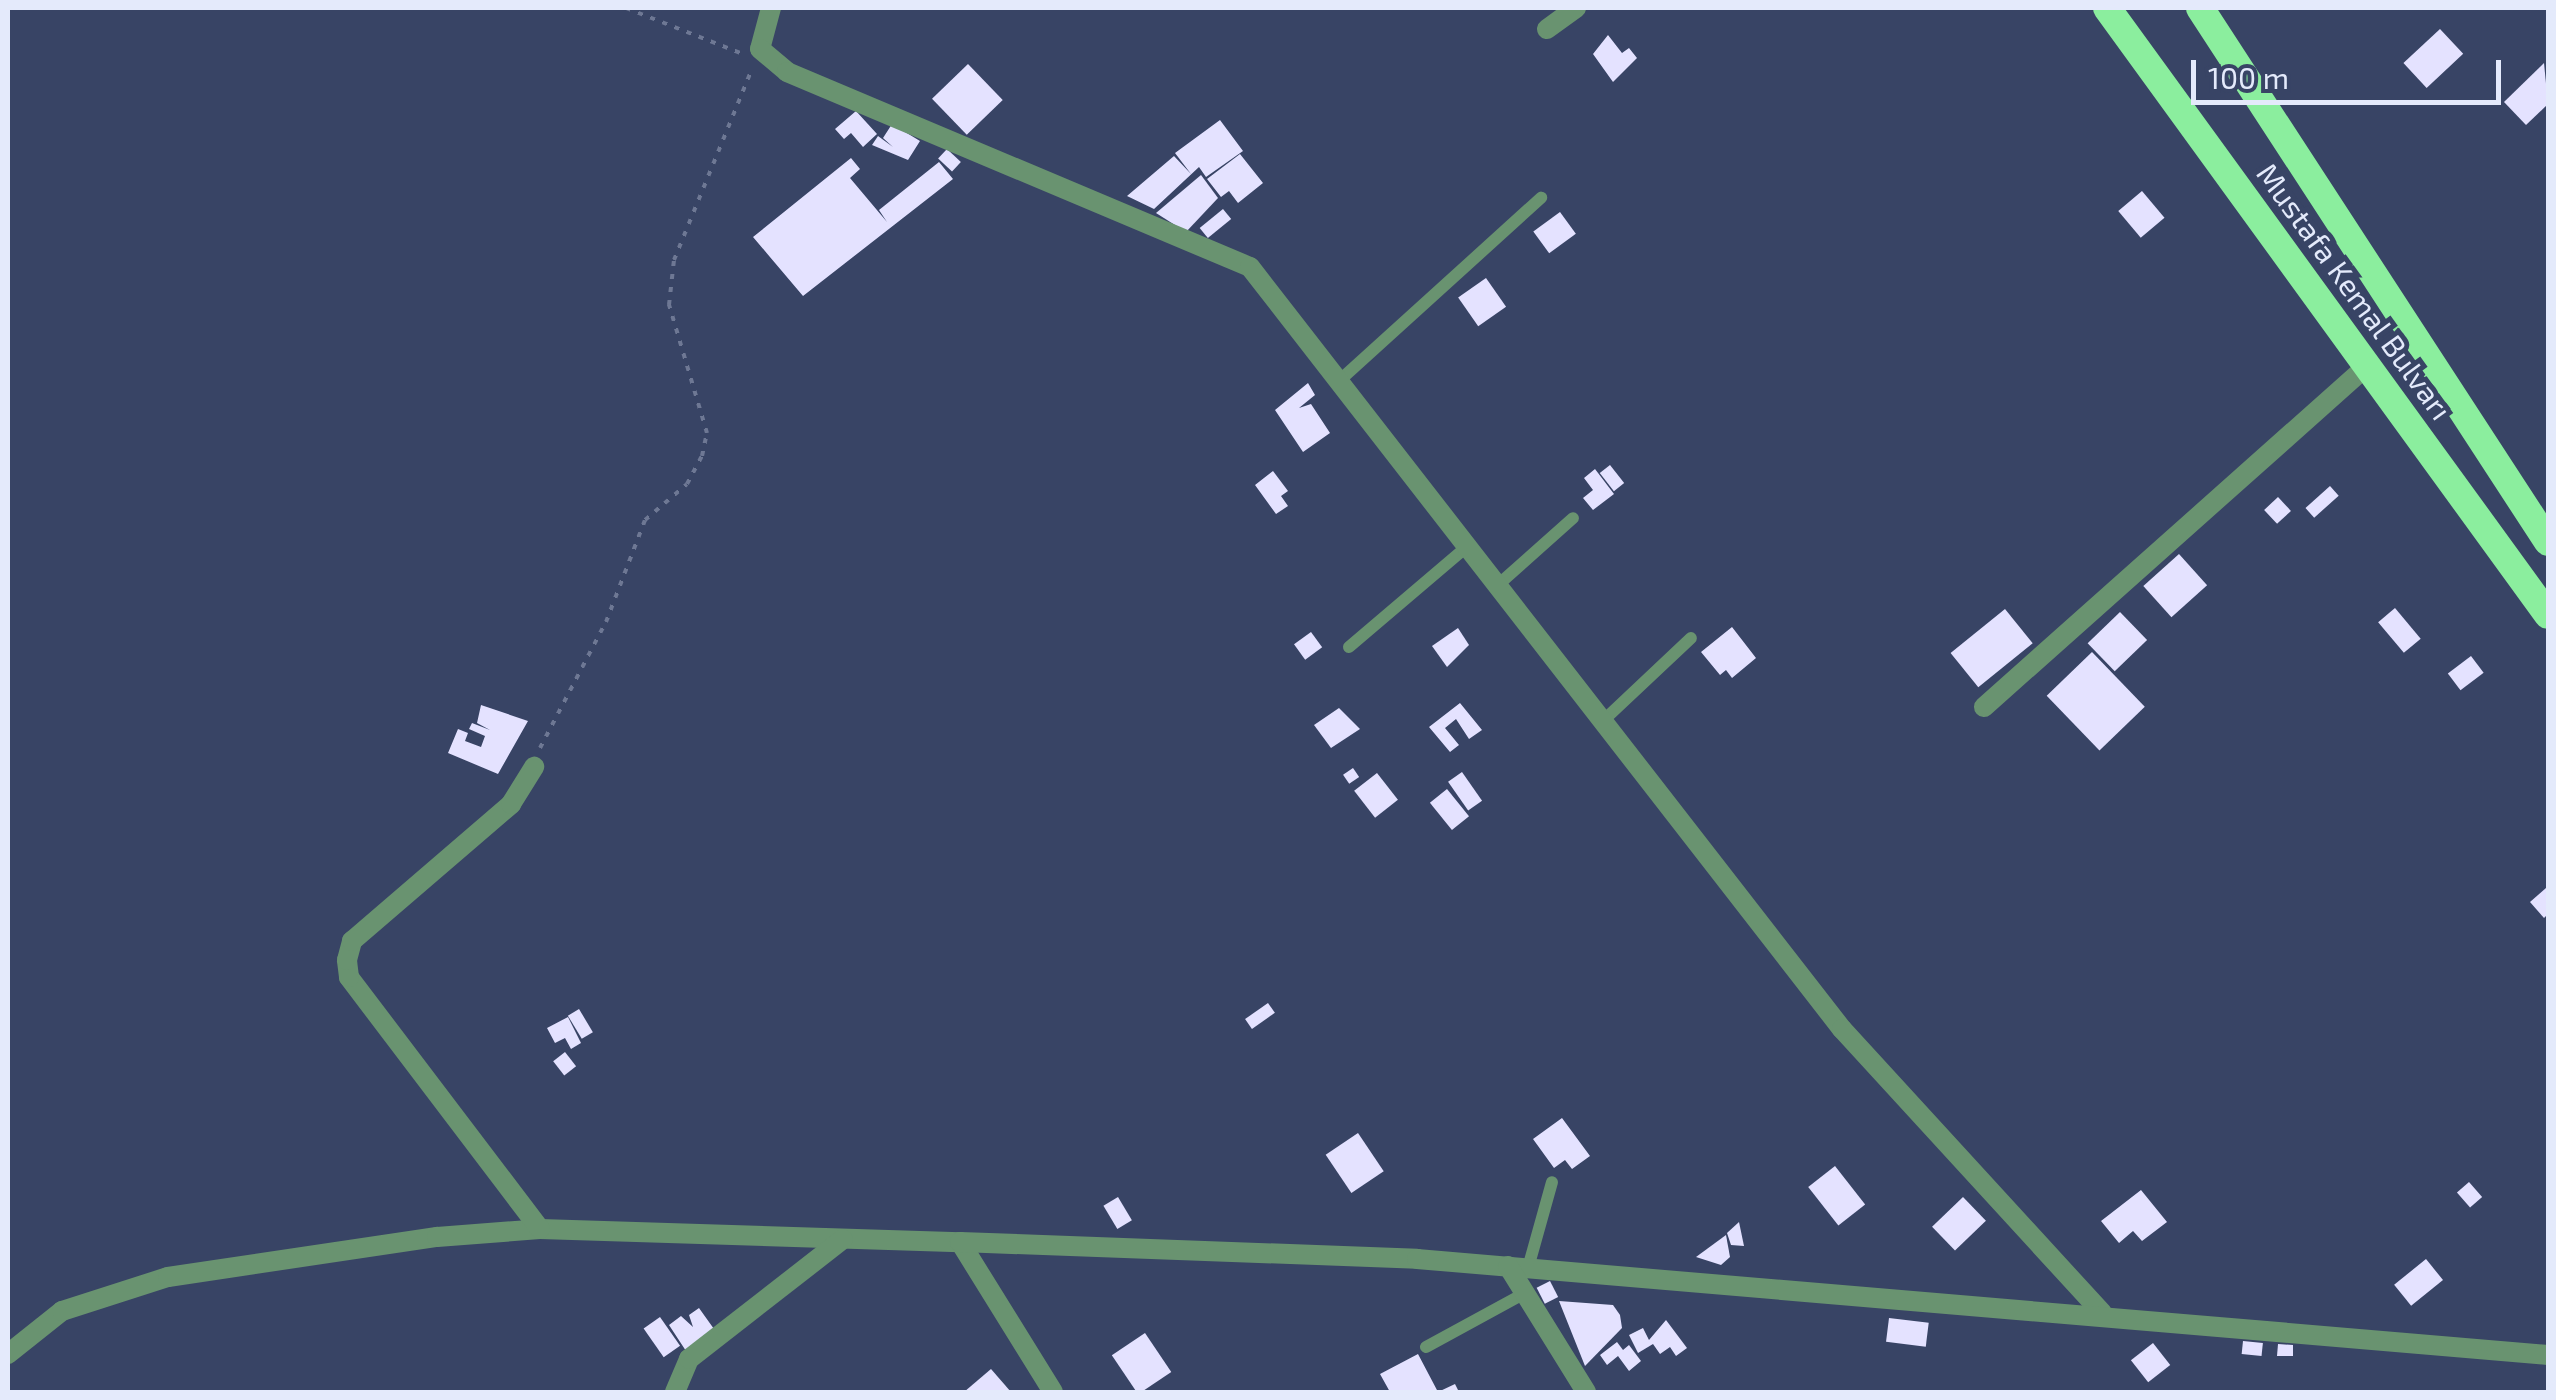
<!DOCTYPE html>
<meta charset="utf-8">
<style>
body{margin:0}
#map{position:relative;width:2556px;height:1400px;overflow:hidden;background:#384465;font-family:"Exo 2",sans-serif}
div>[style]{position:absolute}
.building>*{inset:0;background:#e4e2ff;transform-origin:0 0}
.path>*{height:4px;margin-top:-2px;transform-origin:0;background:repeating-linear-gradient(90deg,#6e7894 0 5px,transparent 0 13px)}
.service>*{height:12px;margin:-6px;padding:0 6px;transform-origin:6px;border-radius:6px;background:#699370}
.minor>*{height:20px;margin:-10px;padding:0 10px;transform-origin:10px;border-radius:10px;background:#699370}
.trunk>*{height:28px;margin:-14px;padding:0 14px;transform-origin:14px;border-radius:14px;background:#8bee9e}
span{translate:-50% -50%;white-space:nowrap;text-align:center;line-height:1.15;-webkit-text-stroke:10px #384465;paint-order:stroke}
.street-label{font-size:30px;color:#e4eafb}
.frame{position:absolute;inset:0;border:10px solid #e4eafb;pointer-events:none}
.scale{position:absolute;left:2191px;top:60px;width:310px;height:45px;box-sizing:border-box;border:5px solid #e4eafb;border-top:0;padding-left:12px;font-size:30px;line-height:35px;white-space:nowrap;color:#e4eafb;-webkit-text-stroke:8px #384465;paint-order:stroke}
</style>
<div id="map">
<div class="building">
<i style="left:2440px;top:29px;width:34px;height:50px;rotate:47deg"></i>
<i style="clip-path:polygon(1608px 35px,1622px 53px,1629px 48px,1637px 58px,1613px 82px,1593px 54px)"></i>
<i style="clip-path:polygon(2544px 63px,2548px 104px,2526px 125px,2504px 102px)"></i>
<i style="left:968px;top:64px;width:50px;height:50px;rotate:46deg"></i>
<i style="clip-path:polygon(856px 111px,877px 134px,863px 147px,851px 133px,844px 139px,835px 129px)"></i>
<i style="clip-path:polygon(1220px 120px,1243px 151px,1206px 177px,1199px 167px,1154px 209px,1127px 196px,1174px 156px,1191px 174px,1175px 153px)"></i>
<i style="clip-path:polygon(892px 124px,920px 141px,908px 160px,872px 145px,878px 136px,893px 147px,883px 138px)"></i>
<i style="left:947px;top:149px;width:19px;height:13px;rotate:43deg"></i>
<i style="clip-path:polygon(1240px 154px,1263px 183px,1238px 203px,1229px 191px,1221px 197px,1207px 179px)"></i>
<i style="clip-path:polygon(851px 158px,860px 169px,850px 178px,887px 222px,879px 210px,939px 162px,953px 179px,803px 296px,753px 237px)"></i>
<i style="clip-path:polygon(1201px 175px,1218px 198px,1186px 232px,1156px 213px)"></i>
<i style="left:2142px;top:191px;width:35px;height:31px;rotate:50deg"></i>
<i style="left:1223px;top:209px;width:13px;height:30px;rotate:51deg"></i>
<i style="left:1560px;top:212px;width:27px;height:33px;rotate:54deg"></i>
<i style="left:1486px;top:278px;width:35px;height:34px;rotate:55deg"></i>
<i style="clip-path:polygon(1308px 383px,1315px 395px,1299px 408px,1311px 404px,1330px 433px,1303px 452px,1275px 410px)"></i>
<i style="left:1610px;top:465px;width:23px;height:13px;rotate:52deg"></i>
<i style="clip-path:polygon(1595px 469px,1614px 494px,1593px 510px,1583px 498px,1593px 490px,1584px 478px)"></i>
<i style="clip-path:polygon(1273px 471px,1288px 491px,1281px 496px,1288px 506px,1276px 514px,1255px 485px)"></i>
<i style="left:2330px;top:486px;width:13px;height:33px;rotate:48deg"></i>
<i style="left:2278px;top:497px;width:19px;height:19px;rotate:47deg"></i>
<i style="left:2179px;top:554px;width:42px;height:48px;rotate:48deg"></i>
<i style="left:2395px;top:608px;width:40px;height:22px;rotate:50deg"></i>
<i style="left:2005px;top:609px;width:44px;height:70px;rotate:51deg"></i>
<i style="left:2120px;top:612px;width:39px;height:45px;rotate:46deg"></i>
<i style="clip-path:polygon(1732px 627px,1756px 658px,1732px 678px,1726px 670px,1720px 675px,1701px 652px)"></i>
<i style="clip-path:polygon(1458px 628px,1469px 645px,1447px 667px,1432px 646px)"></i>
<i style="left:1311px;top:632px;width:19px;height:21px;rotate:54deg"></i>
<i style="left:2092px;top:652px;width:76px;height:63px;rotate:46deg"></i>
<i style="left:2471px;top:656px;width:21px;height:29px;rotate:53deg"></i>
<i style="clip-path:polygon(1460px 703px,1482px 730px,1469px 739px,1456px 719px,1445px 728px,1459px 745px,1450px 752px,1429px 727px)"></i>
<i style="clip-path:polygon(481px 705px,528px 721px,498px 774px,448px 753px,458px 729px,468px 733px,465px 741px,481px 747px,485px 736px,469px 729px,472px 723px,490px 730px,477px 723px)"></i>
<i style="clip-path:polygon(1339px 708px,1360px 729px,1331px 748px,1314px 725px)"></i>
<i style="left:1353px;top:768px;width:11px;height:12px;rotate:56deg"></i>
<i style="left:1462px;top:772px;width:35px;height:17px;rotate:55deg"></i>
<i style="left:1377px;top:773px;width:34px;height:29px;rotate:52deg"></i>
<i style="left:1447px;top:789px;width:35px;height:22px;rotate:51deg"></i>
<i style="clip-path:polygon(2546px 888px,2548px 914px,2544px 918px,2530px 902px)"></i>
<i style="left:1268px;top:1003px;width:12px;height:28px;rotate:55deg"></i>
<i style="left:579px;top:1009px;width:27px;height:13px;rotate:59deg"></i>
<i style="clip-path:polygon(568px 1017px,581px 1043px,571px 1049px,565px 1038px,555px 1043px,547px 1028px)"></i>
<i style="left:565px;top:1052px;width:18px;height:15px;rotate:52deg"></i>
<i style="clip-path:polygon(1562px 1118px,1590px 1156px,1572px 1169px,1565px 1160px,1554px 1168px,1533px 1139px)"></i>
<i style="left:1358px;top:1133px;width:46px;height:39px;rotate:56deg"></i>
<i style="left:1835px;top:1166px;width:49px;height:34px;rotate:52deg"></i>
<i style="left:2469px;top:1182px;width:20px;height:16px;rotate:49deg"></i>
<i style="clip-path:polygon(2141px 1190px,2167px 1222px,2142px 1241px,2133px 1231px,2119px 1243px,2101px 1221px)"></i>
<i style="left:1118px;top:1197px;width:27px;height:17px;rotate:59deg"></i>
<i style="left:1963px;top:1197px;width:33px;height:43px;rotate:46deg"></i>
<i style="clip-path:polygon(1739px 1222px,1744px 1246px,1731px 1245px,1727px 1233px)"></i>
<i style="clip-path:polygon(1726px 1235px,1730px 1257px,1721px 1265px,1696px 1257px)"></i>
<i style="left:2426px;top:1259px;width:27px;height:41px;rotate:51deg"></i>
<i style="left:1550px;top:1281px;width:18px;height:15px;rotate:63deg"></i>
<i style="clip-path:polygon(1559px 1301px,1613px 1305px,1620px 1315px,1622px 1328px,1585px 1366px)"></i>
<i style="clip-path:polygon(699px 1308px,714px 1329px,686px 1351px,669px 1325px,681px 1316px,693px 1327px,689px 1315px)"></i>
<i style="left:660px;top:1317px;width:35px;height:20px;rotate:55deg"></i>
<i style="left:1889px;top:1318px;width:40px;height:24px;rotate:7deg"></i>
<i style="clip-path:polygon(1666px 1320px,1687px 1348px,1676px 1356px,1670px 1347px,1660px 1354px,1653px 1344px,1638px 1353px,1629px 1335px,1643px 1328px,1649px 1340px)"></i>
<i style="left:1145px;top:1333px;width:47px;height:40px;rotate:56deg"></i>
<i style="left:2243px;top:1341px;width:20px;height:13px;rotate:6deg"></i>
<i style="clip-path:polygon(1617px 1342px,1623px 1350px,1629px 1345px,1641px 1361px,1629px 1371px,1618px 1356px,1607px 1365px,1600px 1355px)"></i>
<i style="left:2153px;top:1343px;width:28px;height:28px;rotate:52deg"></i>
<i style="clip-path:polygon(2278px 1344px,2293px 1345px,2293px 1356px,2277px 1356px)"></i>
<i style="clip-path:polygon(1418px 1354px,1438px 1392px,1455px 1384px,1459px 1392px,1390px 1392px,1380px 1374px)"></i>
<i style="clip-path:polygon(991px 1369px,1011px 1392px,964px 1392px)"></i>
</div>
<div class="path">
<i style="left:626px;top:8px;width:126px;rotate:21.5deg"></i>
<i style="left:540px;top:748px;width:142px;rotate:-62.4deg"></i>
<i style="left:606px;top:622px;width:109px;rotate:-69.1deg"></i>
<i style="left:645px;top:520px;width:55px;rotate:-40.6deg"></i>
<i style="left:687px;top:484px;width:32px;rotate:-62deg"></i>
<i style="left:702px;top:456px;width:24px;rotate:-78deg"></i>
<i style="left:707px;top:433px;width:134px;rotate:-106.5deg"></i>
<i style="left:669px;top:305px;width:45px;rotate:-83.7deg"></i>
<i style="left:674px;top:260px;width:206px;rotate:-67.8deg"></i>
</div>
<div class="service">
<i style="left:1339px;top:381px;width:273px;rotate:-42.2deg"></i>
<i style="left:1499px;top:584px;width:99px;rotate:-41.7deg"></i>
<i style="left:1349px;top:647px;width:157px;rotate:-40.4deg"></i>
<i style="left:1605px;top:719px;width:118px;rotate:-43.3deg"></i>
<i style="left:1528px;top:1268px;width:89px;rotate:-74.4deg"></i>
<i style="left:1426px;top:1347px;width:113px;rotate:-28.6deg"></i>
</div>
<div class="minor">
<i style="left:771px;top:8px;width:42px;rotate:105deg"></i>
<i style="left:760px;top:49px;width:35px;rotate:40deg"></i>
<i style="left:787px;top:72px;width:502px;rotate:22.84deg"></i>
<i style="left:1250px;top:267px;width:965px;rotate:52.16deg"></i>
<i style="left:1842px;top:1029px;width:385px;rotate:47.5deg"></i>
<i style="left:1547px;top:29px;width:36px;rotate:-36deg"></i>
<i style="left:1984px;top:707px;width:514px;rotate:-41.69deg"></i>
<i style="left:540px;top:1229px;width:420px;rotate:1.8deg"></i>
<i style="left:960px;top:1242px;width:176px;rotate:58.2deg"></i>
<i style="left:960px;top:1242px;width:457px;rotate:2.1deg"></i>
<i style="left:1417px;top:1259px;width:1135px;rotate:4.85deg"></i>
<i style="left:1508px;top:1266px;width:148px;rotate:58.2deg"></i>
<i style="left:8px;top:1354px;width:69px;rotate:-38.5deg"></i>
<i style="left:62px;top:1311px;width:111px;rotate:-17.8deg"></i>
<i style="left:168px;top:1277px;width:272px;rotate:-8.5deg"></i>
<i style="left:437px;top:1237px;width:103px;rotate:-4.4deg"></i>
<i style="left:540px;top:1229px;width:316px;rotate:-127.2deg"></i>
<i style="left:349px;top:977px;width:17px;rotate:-97deg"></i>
<i style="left:347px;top:960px;width:20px;rotate:-75deg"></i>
<i style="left:352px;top:941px;width:210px;rotate:-40.7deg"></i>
<i style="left:511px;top:804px;width:44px;rotate:-58.1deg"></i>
<i style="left:675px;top:1392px;width:36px;rotate:-67deg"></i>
<i style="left:689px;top:1359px;width:195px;rotate:-37.9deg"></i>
</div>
<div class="trunk">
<i style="left:2107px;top:8px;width:750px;rotate:54deg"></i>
<i style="left:2200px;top:8px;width:637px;rotate:56.91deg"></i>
</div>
<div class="street-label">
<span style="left:2355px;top:291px;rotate:54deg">Mustafa Kemal Bulvarı</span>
</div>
<div class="frame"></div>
<div class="scale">100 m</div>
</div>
